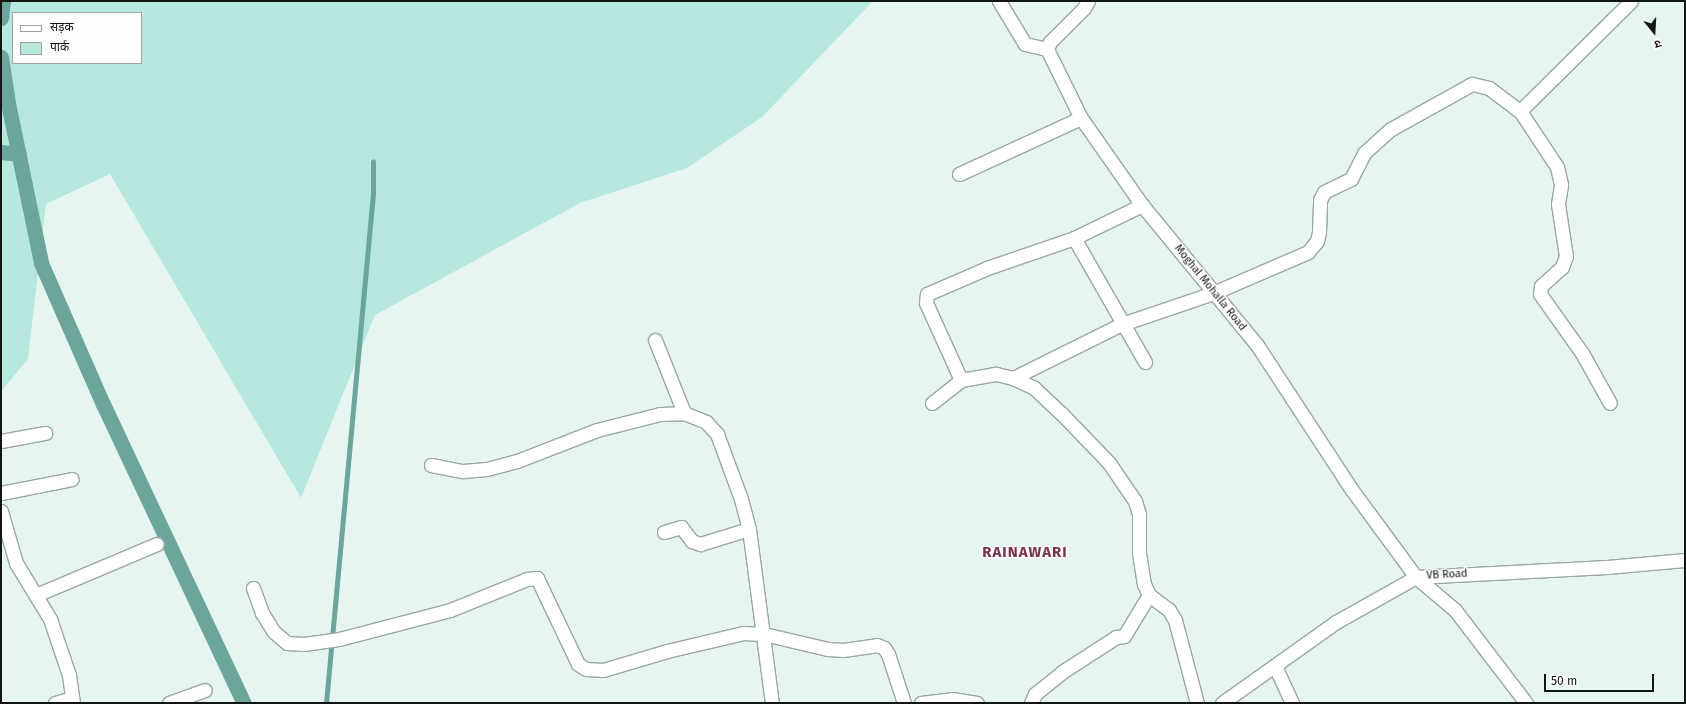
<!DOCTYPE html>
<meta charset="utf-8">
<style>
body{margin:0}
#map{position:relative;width:1686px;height:704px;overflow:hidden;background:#e7f5f2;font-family:"Fira Sans","Noto Sans Devanagari",sans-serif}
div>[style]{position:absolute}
.green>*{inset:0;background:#b6e8e0}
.stream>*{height:4.5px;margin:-2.25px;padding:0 2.25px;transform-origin:2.25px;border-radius:2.25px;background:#6ba59c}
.canal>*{height:15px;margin:-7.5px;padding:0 7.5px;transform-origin:7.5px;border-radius:7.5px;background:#6ba59c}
.roads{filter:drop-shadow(1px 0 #9aa7a5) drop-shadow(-1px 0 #9aa7a5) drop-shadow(0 1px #9aa7a5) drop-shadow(0 -1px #9aa7a5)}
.minor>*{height:13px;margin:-6.5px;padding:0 6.5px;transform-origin:6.5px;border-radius:6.5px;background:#fff}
span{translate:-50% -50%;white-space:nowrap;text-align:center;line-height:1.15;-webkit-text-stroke:3px #fefefe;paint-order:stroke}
.street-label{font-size:11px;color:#111615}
.district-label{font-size:15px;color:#7a3449;font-weight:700;letter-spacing:1px}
.frame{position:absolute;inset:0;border:2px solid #111615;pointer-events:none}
.legend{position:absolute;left:12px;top:12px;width:130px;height:52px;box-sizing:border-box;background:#fefefe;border:1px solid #9fa1a1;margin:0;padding:5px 7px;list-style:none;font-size:12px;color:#111615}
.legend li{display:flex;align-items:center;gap:8px;height:20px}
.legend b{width:20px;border:1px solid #9fa1a1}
.north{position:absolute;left:1634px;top:12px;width:40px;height:40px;-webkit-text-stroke:3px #fefefe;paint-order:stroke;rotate:162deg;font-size:11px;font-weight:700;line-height:16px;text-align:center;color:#111615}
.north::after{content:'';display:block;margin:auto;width:14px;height:18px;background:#111615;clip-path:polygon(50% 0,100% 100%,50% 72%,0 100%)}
.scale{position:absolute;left:1544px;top:674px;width:110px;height:18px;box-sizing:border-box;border:2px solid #111615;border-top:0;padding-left:5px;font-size:12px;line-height:14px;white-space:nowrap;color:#111615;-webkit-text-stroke:3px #fefefe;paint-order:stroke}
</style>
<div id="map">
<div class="green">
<i style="clip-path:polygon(evenodd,1px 1px,873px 1px,762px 117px,687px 168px,580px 203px,375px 315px,301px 498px,110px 174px,46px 204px,28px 359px,1px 391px,1px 1px,13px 13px,141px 13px,141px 63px,13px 63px,13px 13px)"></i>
</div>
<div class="stream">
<i style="left:326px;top:703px;width:512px;rotate:-84.73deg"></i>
<i style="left:373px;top:193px;width:31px;rotate:-90deg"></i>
</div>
<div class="canal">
<i style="left:1px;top:18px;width:17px;rotate:-83deg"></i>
<i style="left:1px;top:57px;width:47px;rotate:81.3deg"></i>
<i style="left:8px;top:103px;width:163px;rotate:78.3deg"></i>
<i style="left:41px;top:263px;width:154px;rotate:66.3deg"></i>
<i style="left:103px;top:404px;width:331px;rotate:64.8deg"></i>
<i style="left:1px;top:152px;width:18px;rotate:6deg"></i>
</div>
<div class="roads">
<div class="minor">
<i style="left:999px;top:1px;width:50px;rotate:58.8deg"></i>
<i style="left:1025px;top:44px;width:23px;rotate:13deg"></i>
<i style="left:1088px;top:1px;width:8px;rotate:120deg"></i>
<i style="left:1084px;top:8px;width:48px;rotate:135deg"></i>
<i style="left:1050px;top:42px;width:8px;rotate:113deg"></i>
<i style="left:1047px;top:49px;width:77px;rotate:63.8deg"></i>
<i style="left:1081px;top:118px;width:106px;rotate:55deg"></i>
<i style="left:1142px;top:205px;width:181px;rotate:50.6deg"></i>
<i style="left:1257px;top:345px;width:173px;rotate:56.8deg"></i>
<i style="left:1352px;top:490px;width:108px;rotate:53.7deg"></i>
<i style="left:1416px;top:577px;width:51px;rotate:40.2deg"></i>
<i style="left:1455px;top:610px;width:117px;rotate:52.6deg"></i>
<i style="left:1520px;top:111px;width:156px;rotate:-44.7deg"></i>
<i style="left:959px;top:174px;width:134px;rotate:-24.7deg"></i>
<i style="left:1074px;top:238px;width:143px;rotate:60.2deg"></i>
<i style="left:655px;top:340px;width:79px;rotate:68.3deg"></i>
<i style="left:1013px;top:378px;width:23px;rotate:25deg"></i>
<i style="left:1034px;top:388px;width:38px;rotate:43deg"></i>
<i style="left:1062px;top:414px;width:68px;rotate:46.2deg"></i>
<i style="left:1109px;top:463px;width:46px;rotate:55.6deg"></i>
<i style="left:1135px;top:501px;width:14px;rotate:73deg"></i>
<i style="left:1139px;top:514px;width:39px;rotate:90deg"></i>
<i style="left:1139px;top:553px;width:31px;rotate:81deg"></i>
<i style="left:1144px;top:584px;width:12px;rotate:66deg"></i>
<i style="left:1149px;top:595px;width:25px;rotate:37deg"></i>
<i style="left:1169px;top:610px;width:12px;rotate:59deg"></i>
<i style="left:1175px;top:620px;width:86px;rotate:75.2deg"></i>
<i style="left:961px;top:380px;width:85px;rotate:-114.4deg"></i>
<i style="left:926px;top:303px;width:9px;rotate:-84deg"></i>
<i style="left:927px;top:294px;width:65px;rotate:-23.4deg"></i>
<i style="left:987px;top:268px;width:92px;rotate:-19deg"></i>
<i style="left:1074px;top:238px;width:76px;rotate:-25.9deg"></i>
<i style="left:932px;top:403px;width:37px;rotate:-38deg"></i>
<i style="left:961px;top:380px;width:36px;rotate:-10deg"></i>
<i style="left:996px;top:374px;width:17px;rotate:13deg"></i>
<i style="left:1013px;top:378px;width:122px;rotate:-26.4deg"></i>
<i style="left:1122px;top:324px;width:96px;rotate:-18.8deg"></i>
<i style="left:1213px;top:293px;width:103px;rotate:-23.3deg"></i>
<i style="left:1308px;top:252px;width:14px;rotate:-51deg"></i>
<i style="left:1317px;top:241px;width:9px;rotate:-77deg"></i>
<i style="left:1319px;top:232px;width:32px;rotate:-88deg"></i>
<i style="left:1320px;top:200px;width:9px;rotate:-63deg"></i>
<i style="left:1324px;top:192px;width:30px;rotate:-26deg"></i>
<i style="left:1351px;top:179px;width:29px;rotate:-63deg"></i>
<i style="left:1364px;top:153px;width:36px;rotate:-42deg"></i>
<i style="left:1391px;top:129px;width:93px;rotate:-29.1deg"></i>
<i style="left:1472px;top:84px;width:17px;rotate:13deg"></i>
<i style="left:1489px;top:88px;width:39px;rotate:37deg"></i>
<i style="left:1520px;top:111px;width:67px;rotate:56.5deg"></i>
<i style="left:1557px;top:167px;width:18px;rotate:77deg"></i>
<i style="left:1561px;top:185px;width:19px;rotate:99deg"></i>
<i style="left:1558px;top:204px;width:53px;rotate:81.3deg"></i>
<i style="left:1566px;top:256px;width:12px;rotate:110deg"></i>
<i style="left:1562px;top:267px;width:28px;rotate:138deg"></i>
<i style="left:1541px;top:286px;width:8px;rotate:97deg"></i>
<i style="left:1540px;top:294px;width:72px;rotate:54.6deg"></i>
<i style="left:1582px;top:353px;width:57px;rotate:60.8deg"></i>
<i style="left:1px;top:441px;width:45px;rotate:-10.3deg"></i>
<i style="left:431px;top:465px;width:33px;rotate:11deg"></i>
<i style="left:463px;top:471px;width:24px;rotate:-5deg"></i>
<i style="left:487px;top:469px;width:31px;rotate:-15deg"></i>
<i style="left:517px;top:461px;width:86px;rotate:-21.2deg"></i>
<i style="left:597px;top:430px;width:65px;rotate:-14.3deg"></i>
<i style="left:660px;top:414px;width:24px;rotate:-2deg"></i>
<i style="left:684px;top:413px;width:24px;rotate:22deg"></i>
<i style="left:706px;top:422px;width:16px;rotate:47deg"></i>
<i style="left:717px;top:434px;width:69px;rotate:69.7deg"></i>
<i style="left:741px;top:499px;width:31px;rotate:75deg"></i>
<i style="left:749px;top:529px;width:176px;rotate:82.5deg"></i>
<i style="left:1px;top:493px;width:72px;rotate:-11.2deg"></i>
<i style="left:1px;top:511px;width:54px;rotate:73.9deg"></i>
<i style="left:16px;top:563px;width:66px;rotate:58.7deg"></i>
<i style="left:50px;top:619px;width:59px;rotate:71.3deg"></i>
<i style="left:69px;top:675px;width:28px;rotate:82deg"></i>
<i style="left:664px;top:532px;width:18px;rotate:-16deg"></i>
<i style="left:681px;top:527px;width:18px;rotate:52deg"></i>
<i style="left:692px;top:541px;width:9px;rotate:21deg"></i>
<i style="left:700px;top:544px;width:51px;rotate:-17deg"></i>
<i style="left:253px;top:588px;width:27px;rotate:70deg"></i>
<i style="left:262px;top:613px;width:22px;rotate:58deg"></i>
<i style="left:274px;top:632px;width:17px;rotate:40deg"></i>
<i style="left:287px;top:643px;width:17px;rotate:3deg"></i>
<i style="left:304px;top:644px;width:35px;rotate:-8deg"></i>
<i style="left:339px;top:639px;width:115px;rotate:-14.6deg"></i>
<i style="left:450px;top:610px;width:83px;rotate:-21.9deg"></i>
<i style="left:527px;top:579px;width:10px;rotate:-6deg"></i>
<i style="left:537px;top:578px;width:95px;rotate:64.5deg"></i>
<i style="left:578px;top:664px;width:9px;rotate:32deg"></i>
<i style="left:586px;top:669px;width:17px;rotate:3deg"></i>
<i style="left:603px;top:670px;width:67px;rotate:-16.5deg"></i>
<i style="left:667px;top:651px;width:78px;rotate:-13.3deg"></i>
<i style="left:743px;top:633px;width:21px;rotate:3deg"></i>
<i style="left:764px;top:634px;width:66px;rotate:13.2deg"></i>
<i style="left:828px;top:649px;width:15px;rotate:4deg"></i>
<i style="left:843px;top:650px;width:34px;rotate:-8deg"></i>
<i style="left:877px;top:645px;width:8px;rotate:23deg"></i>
<i style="left:884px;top:648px;width:7px;rotate:56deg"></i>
<i style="left:888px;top:654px;width:52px;rotate:71.9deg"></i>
<i style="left:36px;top:595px;width:131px;rotate:-22.9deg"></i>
<i style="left:1275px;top:666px;width:41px;rotate:65.3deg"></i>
<i style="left:55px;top:703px;width:18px;rotate:-16deg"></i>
<i style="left:169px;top:703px;width:38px;rotate:-20deg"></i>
<i style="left:921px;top:703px;width:31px;rotate:-7deg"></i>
<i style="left:952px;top:699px;width:25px;rotate:9deg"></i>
<i style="left:1031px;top:703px;width:10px;rotate:-66deg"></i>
<i style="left:1035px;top:694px;width:35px;rotate:-39deg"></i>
<i style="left:1062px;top:672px;width:64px;rotate:-32.9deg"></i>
<i style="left:1116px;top:637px;width:8px;rotate:-7deg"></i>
<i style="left:1124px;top:636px;width:48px;rotate:-58.6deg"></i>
<i style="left:1222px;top:703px;width:140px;rotate:-35.4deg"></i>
<i style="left:1336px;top:622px;width:92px;rotate:-29.4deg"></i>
<i style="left:1416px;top:577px;width:191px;rotate:-3deg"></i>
<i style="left:1607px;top:567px;width:78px;rotate:-5.1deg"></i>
</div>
</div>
<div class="street-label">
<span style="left:1210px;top:288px;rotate:51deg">Moghal Mohalla Road</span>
<span style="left:1447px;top:575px;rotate:-3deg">VB Road</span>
</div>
<div class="district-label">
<span style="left:1025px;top:553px">RAINAWARI</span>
</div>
<div class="frame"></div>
<ul class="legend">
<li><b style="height:5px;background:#fff"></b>सड़क</li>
<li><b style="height:11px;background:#b6e8e0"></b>पार्क</li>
</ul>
<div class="north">उ</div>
<div class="scale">50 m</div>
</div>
